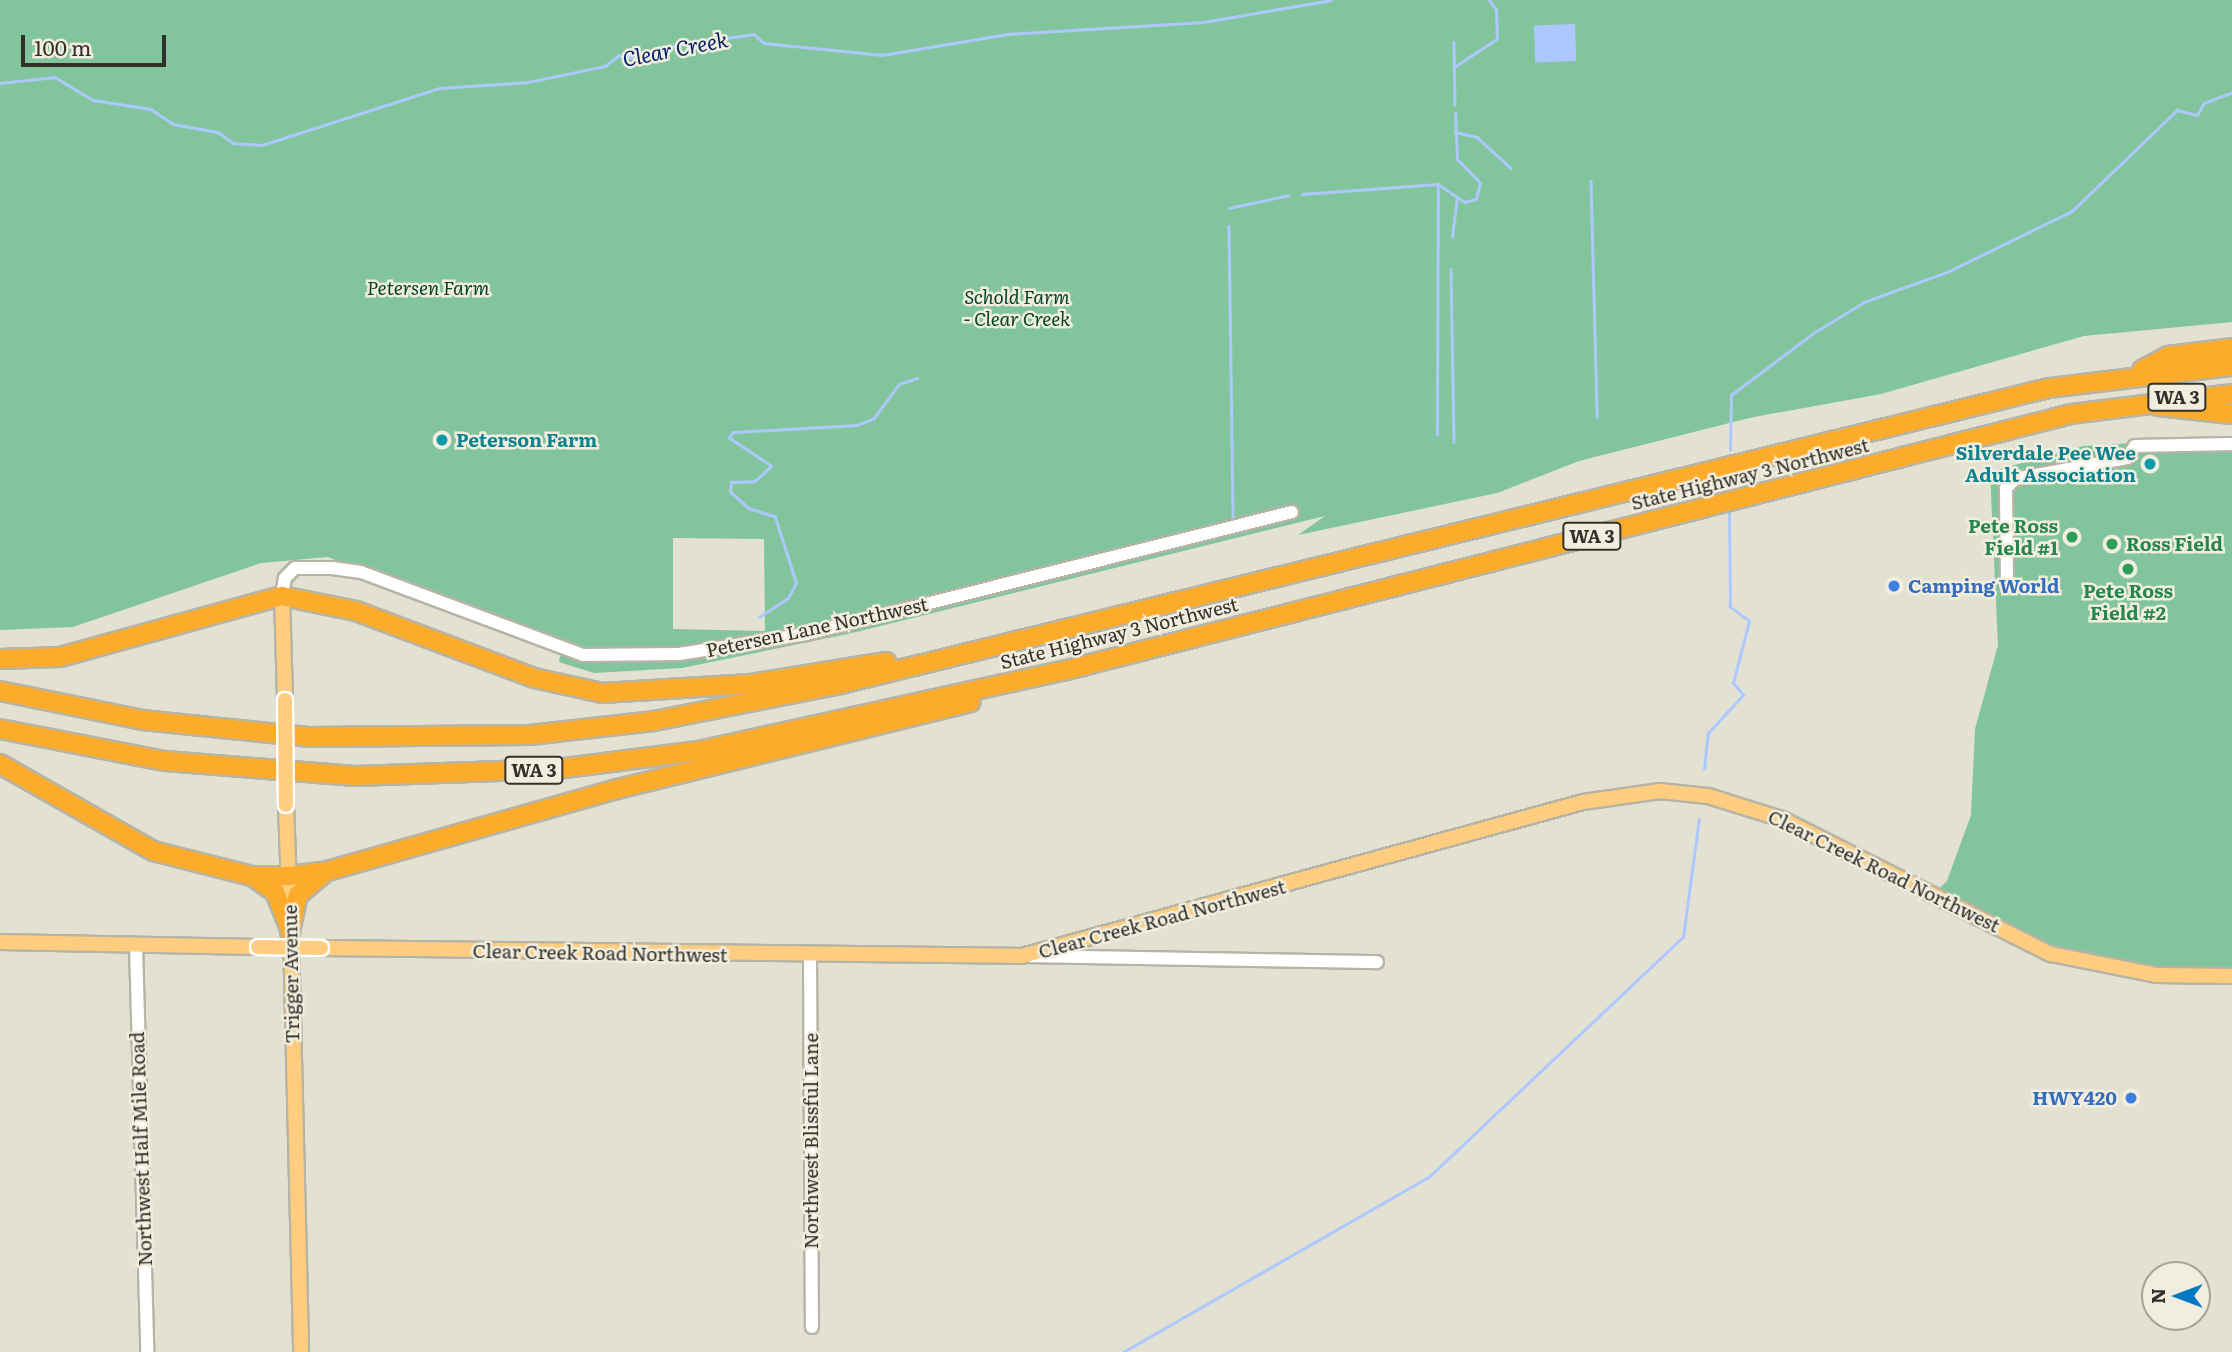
<!DOCTYPE html>
<style>
body{margin:0}
#map{position:relative;width:2232px;height:1352px;overflow:hidden;background:#e3e1d2;font-family:Literata,serif}
div>[style]{position:absolute}
.green>*{inset:0;background:#82c59c}
.water>*{inset:0;background:#adc8fe;transform-origin:0 0}
.stream>*{height:2.5px;margin:-1.25px;padding:0 1.25px;transform-origin:1.25px;border-radius:1.25px;background:#adc8fe}
.roads{filter:drop-shadow(2px 0 #b6b4a5) drop-shadow(-2px 0 #b6b4a5) drop-shadow(0 2px #b6b4a5) drop-shadow(0 -2px #b6b4a5)}
.minor>*{height:12px;margin:-6px;padding:0 6px;transform-origin:6px;border-radius:6px;background:#fff}
.major>*{height:14px;margin:-7px;padding:0 7px;transform-origin:7px;border-radius:7px;background:#fecd7f}
.highway>*{height:18px;margin:-9px;padding:0 9px;transform-origin:9px;border-radius:9px;background:#fdab2a}
.bridges{filter:drop-shadow(2px 0 #fff) drop-shadow(-2px 0 #fff) drop-shadow(0 2px #fff) drop-shadow(0 -2px #fff)}
.major-bridge>*{height:14px;margin:-7px;padding:0 7px;transform-origin:7px;border-radius:7px;background:#fecd7f}
.dots>*{width:19px;height:19px;translate:-50% -50%;box-sizing:border-box;border:4px solid #f1eedf;border-radius:50%}
span{translate:-50% -50%;white-space:nowrap;text-align:center;line-height:1.15;-webkit-text-stroke:5px #f1eedf;paint-order:stroke}
.shield-label span{padding:2px 5px;background:#f1eedf;border:2px solid;border-radius:5px;-webkit-text-stroke-width:0}
.shield-label{font-size:18px;color:#31302a;font-weight:700}
.park-label{font-size:19px;color:#044326;font-style:italic}
.culture-label{font-size:19px;color:#0d838f;font-weight:700}
.left{translate:0 -50%;text-align:left}
.right{translate:-100% -50%;text-align:right}
.street-label{font-size:19px;color:#31302a}
.leisure-label{font-size:19px;color:#27864d;font-weight:700}
.shop-label{font-size:19px;color:#366cbe;font-weight:700}
.water-label{font-size:21px;color:#05216a;font-style:italic}
.north{position:absolute;left:2141px;top:1261px;width:70px;height:70px;box-sizing:border-box;background:#f1eedf;border:2px solid #a4a297;border-radius:50%;rotate:270deg;font-size:19px;font-weight:700;line-height:28px;text-align:center;color:#31302a}
.north::after{content:'';display:block;margin:auto;width:24px;height:32px;background:#0378c2;clip-path:polygon(50% 0,100% 100%,50% 72%,0 100%)}
.scale{position:absolute;left:21px;top:35px;width:145px;height:32px;box-sizing:border-box;border:4px solid #31302a;border-top:0;padding-left:9px;font-size:21px;line-height:24px;white-space:nowrap;color:#31302a;-webkit-text-stroke:5px #f1eedf;paint-order:stroke}
</style>
<div id="map">
<div class="green">
<i style="clip-path:polygon(evenodd,0 0,2232px 0,2232px 322px,2084px 336px,1881px 394px,1749px 418px,1579px 461px,1497px 493px,1298px 535px,1325px 516px,848px 634px,682px 668px,594px 673px,559px 662px,561px 652px,328px 557px,261px 563px,73px 627px,0 630px,0 0,673px 538px,764px 539px,765px 631px,673px 629px,673px 538px)"></i>
<i style="clip-path:polygon(2232px 437px,2232px 976px,2156px 975px,2073px 960px,1934px 894px,1947px 881px,1971px 815px,1975px 729px,1998px 645px,1990px 472px,2084px 446px)"></i>
</div>
<div class="water">
<i style="left:1575px;top:24px;width:37px;height:41px;rotate:88deg"></i>
</div>
<div class="stream">
<i style="left:1454px;top:42px;width:63px;rotate:89.1deg"></i>
<i style="left:1454px;top:67px;width:51px;rotate:-33.1deg"></i>
<i style="left:1497px;top:39px;width:29px;rotate:-92deg"></i>
<i style="left:1496px;top:10px;width:12px;rotate:-125deg"></i>
<i style="left:0;top:83px;width:55px;rotate:-6.2deg"></i>
<i style="left:55px;top:77px;width:44px;rotate:31.2deg"></i>
<i style="left:93px;top:100px;width:59px;rotate:8.8deg"></i>
<i style="left:151px;top:109px;width:27px;rotate:34deg"></i>
<i style="left:173px;top:124px;width:46px;rotate:10.1deg"></i>
<i style="left:218px;top:132px;width:19px;rotate:36deg"></i>
<i style="left:233px;top:143px;width:29px;rotate:4deg"></i>
<i style="left:262px;top:145px;width:187px;rotate:-17.8deg"></i>
<i style="left:440px;top:88px;width:88px;rotate:-3.9deg"></i>
<i style="left:528px;top:82px;width:79px;rotate:-11.7deg"></i>
<i style="left:605px;top:66px;width:18px;rotate:-38deg"></i>
<i style="left:619px;top:55px;width:20px;rotate:11deg"></i>
<i style="left:639px;top:59px;width:40px;rotate:-21deg"></i>
<i style="left:676px;top:45px;width:79px;rotate:-8deg"></i>
<i style="left:754px;top:34px;width:13px;rotate:42deg"></i>
<i style="left:764px;top:43px;width:119px;rotate:5.8deg"></i>
<i style="left:882px;top:55px;width:127px;rotate:-9.5deg"></i>
<i style="left:1007px;top:34px;width:197px;rotate:-3.5deg"></i>
<i style="left:1204px;top:22px;width:129px;rotate:-9.8deg"></i>
<i style="left:1455px;top:132px;width:23px;rotate:13deg"></i>
<i style="left:1477px;top:137px;width:46px;rotate:42.4deg"></i>
<i style="left:1591px;top:181px;width:236px;rotate:88.5deg"></i>
<i style="left:1302px;top:194px;width:136px;rotate:-4.2deg"></i>
<i style="left:1438px;top:184px;width:32px;rotate:34deg"></i>
<i style="left:1465px;top:202px;width:11px;rotate:-15deg"></i>
<i style="left:1476px;top:199px;width:16px;rotate:-76deg"></i>
<i style="left:1480px;top:183px;width:33px;rotate:-134deg"></i>
<i style="left:1457px;top:159px;width:46px;rotate:-92.5deg"></i>
<i style="left:1229px;top:208px;width:61px;rotate:-12.2deg"></i>
<i style="left:1229px;top:226px;width:292px;rotate:89.2deg"></i>
<i style="left:1452px;top:237px;width:39px;rotate:-83deg"></i>
<i style="left:1451px;top:269px;width:173px;rotate:89deg"></i>
<i style="left:1437px;top:435px;width:251px;rotate:-89.8deg"></i>
<i style="left:1730px;top:450px;width:55px;rotate:-89deg"></i>
<i style="left:1731px;top:395px;width:105px;rotate:-36.9deg"></i>
<i style="left:1815px;top:332px;width:57px;rotate:-31.5deg"></i>
<i style="left:1864px;top:302px;width:88px;rotate:-19.9deg"></i>
<i style="left:1947px;top:272px;width:139px;rotate:-26deg"></i>
<i style="left:2072px;top:211px;width:146px;rotate:-43.9deg"></i>
<i style="left:2177px;top:110px;width:21px;rotate:14deg"></i>
<i style="left:2197px;top:115px;width:14px;rotate:-60deg"></i>
<i style="left:2204px;top:103px;width:30px;rotate:-21deg"></i>
<i style="left:759px;top:617px;width:35px;rotate:-33deg"></i>
<i style="left:788px;top:598px;width:17px;rotate:-62deg"></i>
<i style="left:796px;top:583px;width:69px;rotate:-107.7deg"></i>
<i style="left:775px;top:517px;width:28px;rotate:-162deg"></i>
<i style="left:748px;top:508px;width:24px;rotate:-138deg"></i>
<i style="left:730px;top:492px;width:10px;rotate:-84deg"></i>
<i style="left:731px;top:482px;width:24px;rotate:-2deg"></i>
<i style="left:755px;top:481px;width:22px;rotate:-43deg"></i>
<i style="left:771px;top:466px;width:50px;rotate:-146.3deg"></i>
<i style="left:729px;top:438px;width:7px;rotate:-56deg"></i>
<i style="left:733px;top:432px;width:124px;rotate:-3.2deg"></i>
<i style="left:857px;top:425px;width:18px;rotate:-22deg"></i>
<i style="left:874px;top:418px;width:42px;rotate:-53.7deg"></i>
<i style="left:899px;top:384px;width:19px;rotate:-18deg"></i>
<i style="left:1704px;top:769px;width:36px;rotate:-84deg"></i>
<i style="left:1708px;top:733px;width:52px;rotate:-47.4deg"></i>
<i style="left:1743px;top:695px;width:16px;rotate:-130deg"></i>
<i style="left:1733px;top:683px;width:64px;rotate:-75.5deg"></i>
<i style="left:1749px;top:621px;width:24px;rotate:-144deg"></i>
<i style="left:1730px;top:607px;width:94px;rotate:-90.6deg"></i>
<i style="left:1123px;top:1352px;width:354px;rotate:-29.8deg"></i>
<i style="left:1430px;top:1176px;width:348px;rotate:-43.4deg"></i>
<i style="left:1683px;top:937px;width:119px;rotate:-82.3deg"></i>
</div>
<div class="roads">
<div class="minor">
<i style="left:2007px;top:585px;width:97px;rotate:-90.6deg"></i>
<i style="left:2006px;top:488px;width:13px;rotate:-45deg"></i>
<i style="left:2015px;top:479px;width:114px;rotate:-10.6deg"></i>
<i style="left:2127px;top:458px;width:14px;rotate:-56deg"></i>
<i style="left:2135px;top:446px;width:97px;rotate:-1.2deg"></i>
<i style="left:282px;top:596px;width:18px;rotate:-81deg"></i>
<i style="left:285px;top:578px;width:14px;rotate:-45deg"></i>
<i style="left:295px;top:568px;width:37px"></i>
<i style="left:332px;top:568px;width:29px;rotate:8deg"></i>
<i style="left:361px;top:572px;width:237px;rotate:20.5deg"></i>
<i style="left:583px;top:655px;width:96px;rotate:-0.6deg"></i>
<i style="left:679px;top:654px;width:129px;rotate:-8.9deg"></i>
<i style="left:806px;top:634px;width:501px;rotate:-14.09deg"></i>
<i style="left:136px;top:946px;width:406px;rotate:88.4deg"></i>
<i style="left:810px;top:955px;width:372px;rotate:89.7deg"></i>
<i style="left:1031px;top:956px;width:346px;rotate:1deg"></i>
</div>
<div class="major">
<i style="left:282px;top:596px;width:104px;rotate:88.3deg"></i>
<i style="left:286px;top:805px;width:107px;rotate:87.9deg"></i>
<i style="left:291px;top:935px;width:417px;rotate:88.6deg"></i>
<i style="left:0;top:942px;width:258px;rotate:1.1deg"></i>
<i style="left:321px;top:948px;width:701px;rotate:0.65deg"></i>
<i style="left:1022px;top:956px;width:582px;rotate:-15.35deg"></i>
<i style="left:1583px;top:802px;width:78px;rotate:-8.1deg"></i>
<i style="left:1660px;top:791px;width:48px;rotate:5.9deg"></i>
<i style="left:1708px;top:796px;width:77px;rotate:17.3deg"></i>
<i style="left:1782px;top:819px;width:301px;rotate:26.7deg"></i>
<i style="left:2051px;top:954px;width:107px;rotate:11.3deg"></i>
<i style="left:2156px;top:975px;width:76px;rotate:0.8deg"></i>
</div>
<div class="highway">
<i style="left:2142px;top:370px;width:30px;rotate:-28deg"></i>
<i style="left:2168px;top:356px;width:64px;rotate:-7.1deg"></i>
<i style="left:2158px;top:406px;width:74px;rotate:6.2deg"></i>
<i style="left:0;top:659px;width:60px;rotate:-1.9deg"></i>
<i style="left:60px;top:657px;width:230px;rotate:-15.4deg"></i>
<i style="left:282px;top:596px;width:76px;rotate:11.5deg"></i>
<i style="left:356px;top:611px;width:190px;rotate:20.6deg"></i>
<i style="left:534px;top:678px;width:70px;rotate:12.4deg"></i>
<i style="left:602px;top:693px;width:149px;rotate:-3.5deg"></i>
<i style="left:751px;top:684px;width:137px;rotate:-9.3deg"></i>
<i style="left:0;top:691px;width:145px;rotate:11.5deg"></i>
<i style="left:142px;top:720px;width:167px;rotate:5.8deg"></i>
<i style="left:308px;top:737px;width:222px;rotate:-0.5deg"></i>
<i style="left:530px;top:735px;width:125px;rotate:-6.4deg"></i>
<i style="left:654px;top:721px;width:191px;rotate:-11.2deg"></i>
<i style="left:841px;top:684px;width:1244px;rotate:-13.77deg"></i>
<i style="left:2049px;top:388px;width:184px;rotate:-6.9deg"></i>
<i style="left:0;top:729px;width:168px;rotate:11deg"></i>
<i style="left:165px;top:761px;width:191px;rotate:4.5deg"></i>
<i style="left:355px;top:776px;width:202px;rotate:-2deg"></i>
<i style="left:557px;top:769px;width:142px;rotate:-7.3deg"></i>
<i style="left:698px;top:751px;width:374px;rotate:-12.4deg"></i>
<i style="left:1063px;top:671px;width:1040px;rotate:-14.3deg"></i>
<i style="left:2071px;top:414px;width:162px;rotate:-7.1deg"></i>
<i style="left:0;top:764px;width:176px;rotate:29.6deg"></i>
<i style="left:153px;top:851px;width:102px;rotate:14.2deg"></i>
<i style="left:252px;top:876px;width:37px"></i>
<i style="left:289px;top:876px;width:35px;rotate:-7deg"></i>
<i style="left:324px;top:872px;width:305px;rotate:-15.8deg"></i>
<i style="left:617px;top:789px;width:364px;rotate:-13.8deg"></i>
<i style="left:252px;top:876px;width:28px;rotate:35deg"></i>
<i style="left:275px;top:892px;width:38px;rotate:68deg"></i>
<i style="left:290px;top:932px;width:38px;rotate:-78deg"></i>
<i style="left:298px;top:895px;width:33px;rotate:-40deg"></i>
</div>
</div>
<div class="bridges">
<div class="major-bridge">
<i style="left:285px;top:700px;width:105px;rotate:89.5deg"></i>
<i style="left:258px;top:947px;width:63px;rotate:0.9deg"></i>
</div>
</div>
<div class="dots">
<i style="left:442px;top:440px;background:#0f9aa8"></i>
<i style="left:2150px;top:464px;background:#0f9aa8"></i>
<i style="left:2072px;top:537px;background:#2e9e5b"></i>
<i style="left:2112px;top:544px;background:#2e9e5b"></i>
<i style="left:2128px;top:569px;background:#2e9e5b"></i>
<i style="left:1894px;top:586px;background:#3f7fe0"></i>
<i style="left:2131px;top:1098px;background:#3f7fe0"></i>
</div>
<div class="shield-label">
<span style="left:2177px;top:397px">WA 3</span>
<span style="left:1592px;top:536px">WA 3</span>
<span style="left:534px;top:770px">WA 3</span>
</div>
<div class="park-label">
<span style="left:428px;top:288px">Petersen Farm</span>
<span style="left:1017px;top:308px">Schold Farm<br>- Clear Creek</span>
</div>
<div class="culture-label">
<span class="left" style="left:456px;top:440px">Peterson Farm</span>
<span class="right" style="left:2136px;top:464px">Silverdale Pee Wee<br>Adult Association</span>
</div>
<div class="street-label">
<span style="left:1750px;top:474px;rotate:-14deg">State Highway 3 Northwest</span>
<span style="left:817px;top:627px;rotate:-12deg">Petersen Lane Northwest</span>
<span style="left:1119px;top:633px;rotate:-14deg">State Highway 3 Northwest</span>
<span style="left:1884px;top:871px;rotate:26deg">Clear Creek Road Northwest</span>
<span style="left:1162px;top:919px;rotate:-15deg">Clear Creek Road Northwest</span>
<span style="left:600px;top:953px;rotate:1deg">Clear Creek Road Northwest</span>
<span style="left:291px;top:974px;rotate:-91deg">Trigger Avenue</span>
<span style="left:811px;top:1141px;rotate:-90deg">Northwest Blissful Lane</span>
<span style="left:141px;top:1149px;rotate:-92deg">Northwest Half Mile Road</span>
</div>
<div class="leisure-label">
<span class="right" style="left:2058px;top:537px">Pete Ross<br>Field #1</span>
<span class="left" style="left:2126px;top:544px">Ross Field</span>
<span style="left:2128px;top:602px">Pete Ross<br>Field #2</span>
</div>
<div class="shop-label">
<span class="left" style="left:1908px;top:586px">Camping World</span>
<span class="right" style="left:2117px;top:1098px">HWY420</span>
</div>
<div class="water-label">
<span style="left:675px;top:48px;rotate:-11deg">Clear Creek</span>
</div>
<div class="north">N</div>
<div class="scale">100 m</div>
</div>
